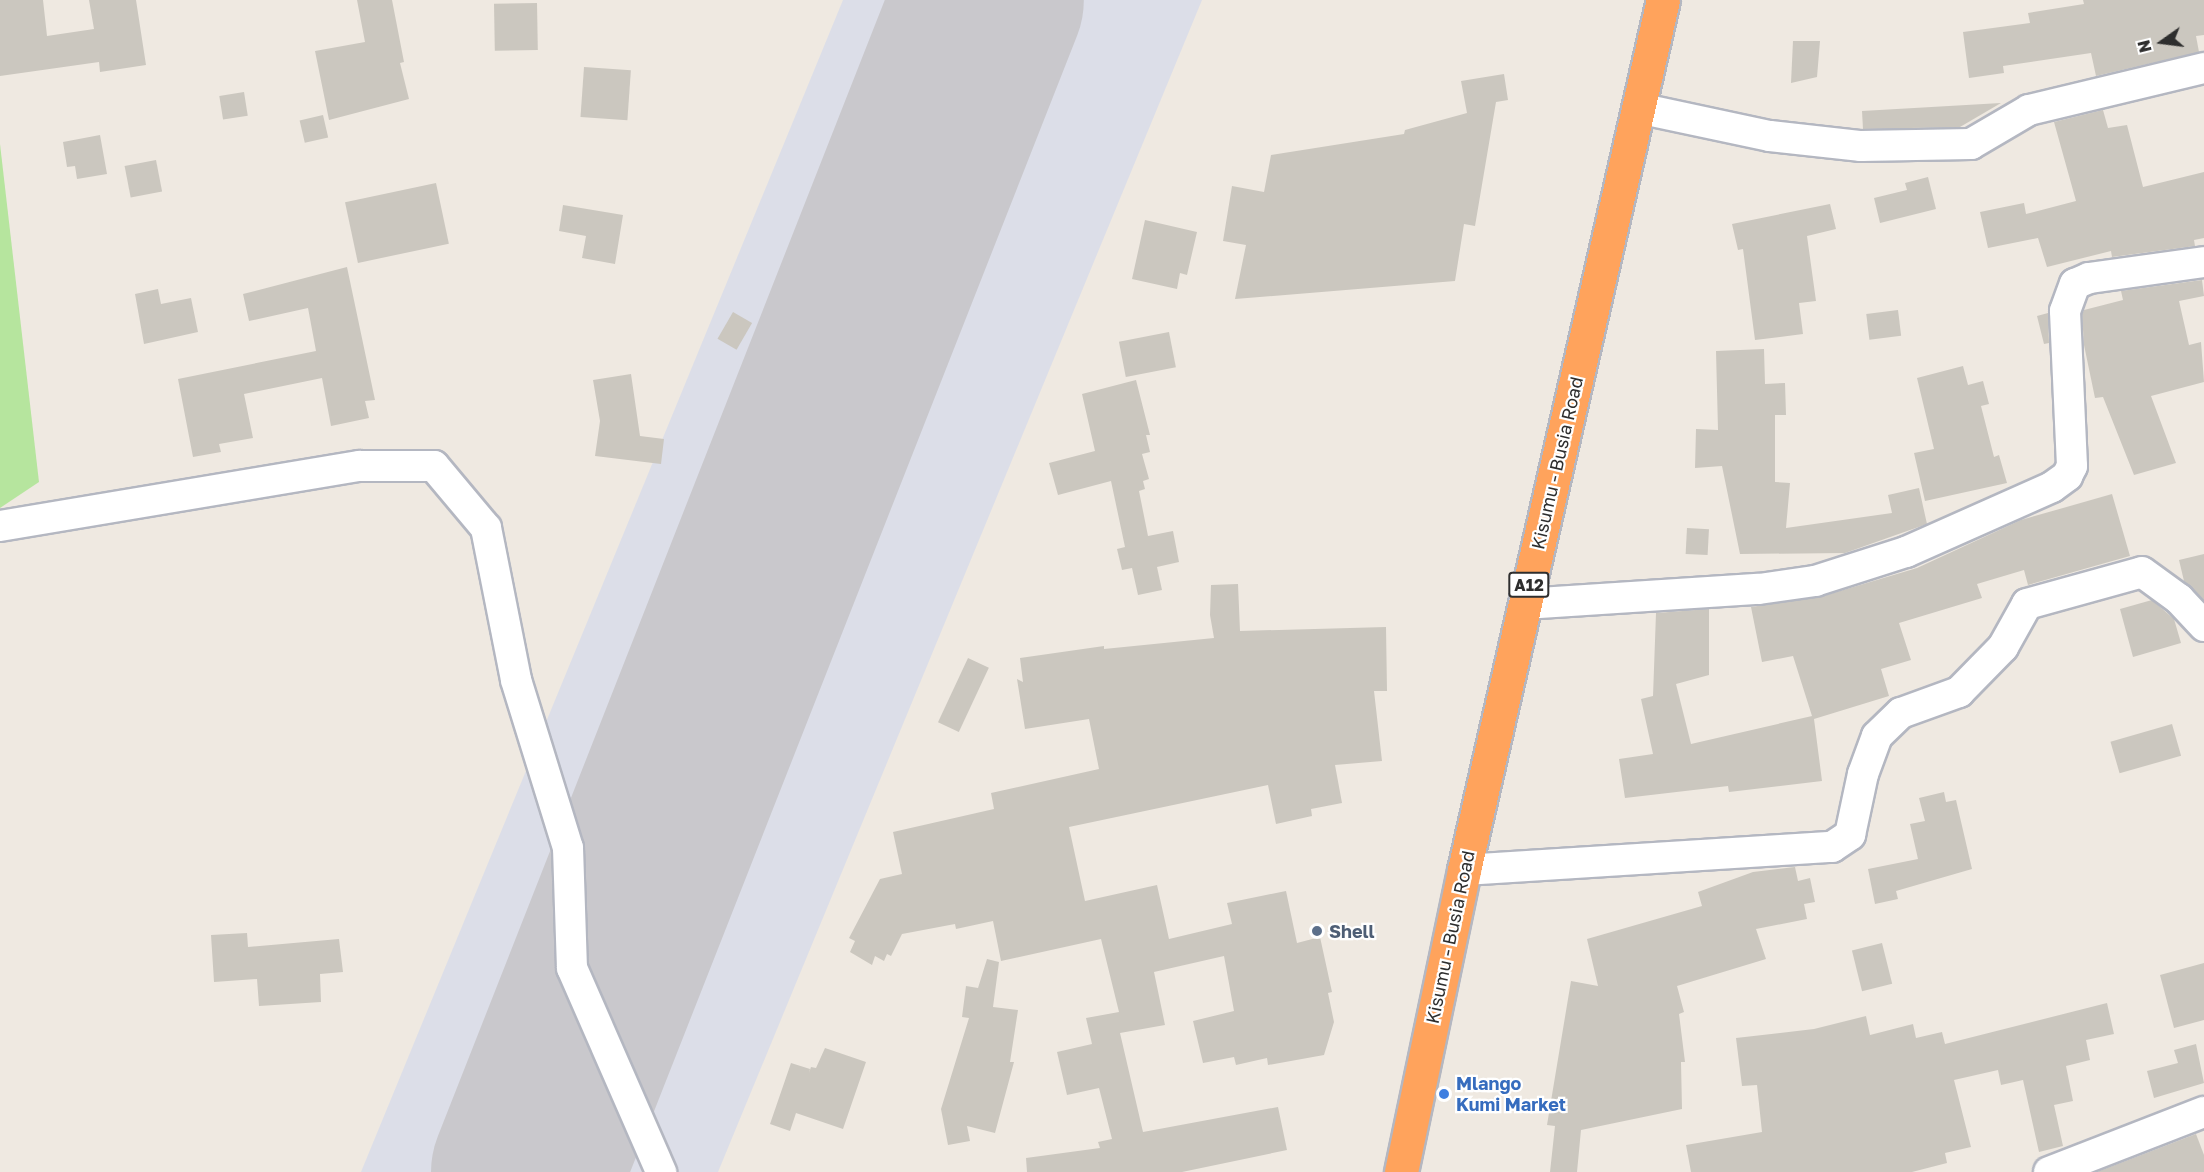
<!DOCTYPE html>
<style>
body{margin:0}
#map{position:relative;width:2204px;height:1172px;overflow:hidden;background:#efe9e1;font-family:"Golos Text",sans-serif}
div>[style]{position:absolute}
.airport>*{inset:0;background:#dcdee8}
.green>*{inset:0;background:#b6e59e}
.runway>*{height:192px;margin:-96px;padding:0 96px;transform-origin:96px;border-radius:96px;background:#c9c8cc}
.building>*{inset:0;background:#cbc7bf;transform-origin:0 0}
.roads{filter:drop-shadow(2px 0 #b4b7c1) drop-shadow(-2px 0 #b4b7c1) drop-shadow(0 2px #b4b7c1) drop-shadow(0 -2px #b4b7c1)}
.minor>*{height:30px;margin:-15px;padding:0 15px;transform-origin:15px;border-radius:15px;background:#fff}
.highway>*{height:33px;margin:-16.5px;padding:0 16.5px;transform-origin:16.5px;border-radius:16.5px;background:#ffa35c}
.dots>*{width:16px;height:16px;translate:-50% -50%;box-sizing:border-box;border:3px solid #fff;border-radius:50%}
span{translate:-50% -50%;white-space:nowrap;text-align:center;line-height:1.15;-webkit-text-stroke:4.5px #fff;paint-order:stroke}
.shield-label span{padding:2px 4px;background:#fff;border:2px solid;border-radius:4px;-webkit-text-stroke-width:0}
.shield-label{font-size:16px;color:#2e2e2e;font-weight:700}
.street-label{font-size:18px;color:#2e2e2e}
.service-label{font-size:18px;color:#4e5e75;font-weight:700}
.left{translate:0 -50%;text-align:left}
.shop-label{font-size:18px;color:#366cbe;font-weight:700}
.north{position:absolute;left:2132px;top:12px;width:60px;height:60px;-webkit-text-stroke:4px #fff;paint-order:stroke;rotate:256deg;font-size:16px;font-weight:700;line-height:24px;text-align:center;color:#2e2e2e}
.north::after{content:'';display:block;margin:auto;width:21px;height:27px;background:#2e2e2e;clip-path:polygon(50% 0,100% 100%,50% 72%,0 100%)}
</style>
<div id="map">
<div class="airport">
<i style="clip-path:polygon(843px 0,1202px 0,718px 1172px,361px 1172px)"></i>
</div>
<div class="green">
<i style="clip-path:polygon(0 144px,39px 482px,0 508px)"></i>
</div>
<div class="runway">
<i style="left:527px;top:1172px;width:1259px;rotate:-68.53deg"></i>
</div>
<div class="building">
<i style="clip-path:polygon(0 0,43px 0,47px 36px,94px 29px,89px 0,136px 0,146px 65px,100px 72px,99px 62px,0 76px)"></i>
<i style="clip-path:polygon(357px 0,392px 0,404px 62px,400px 63px,409px 99px,329px 120px,315px 51px,365px 42px)"></i>
<i style="clip-path:polygon(2083px 0,2204px 0,2204px 35px,2196px 36px,2199px 52px,2096px 76px,2091px 53px,2003px 66px,2004px 73px,1969px 78px,1963px 32px,2030px 23px,2028px 13px,2084px 4px)"></i>
<i style="left:537px;top:3px;width:47px;height:43px;rotate:89deg"></i>
<i style="clip-path:polygon(1793px 41px,1820px 41px,1817px 77px,1791px 83px)"></i>
<i style="left:584px;top:67px;width:47px;height:50px;rotate:4deg"></i>
<i style="clip-path:polygon(1504px 74px,1508px 100px,1496px 102px,1475px 226px,1464px 224px,1455px 281px,1235px 299px,1246px 245px,1223px 241px,1232px 186px,1264px 192px,1271px 155px,1404px 134px,1405px 130px,1467px 113px,1461px 81px)"></i>
<i style="left:244px;top:92px;width:24px;height:25px;rotate:81deg"></i>
<i style="clip-path:polygon(2001px 103px,1960px 127px,1863px 129px,1862px 111px)"></i>
<i style="clip-path:polygon(2103px 110px,2108px 128px,2127px 125px,2143px 187px,2204px 172px,2204px 238px,2194px 240px,2195px 246px,2112px 257px,2111px 251px,2047px 267px,2038px 238px,1988px 248px,1980px 212px,2024px 203px,2026px 214px,2076px 201px,2054px 122px)"></i>
<i style="left:323px;top:115px;width:23px;height:24px;rotate:77deg"></i>
<i style="clip-path:polygon(100px 135px,107px 174px,77px 179px,75px 166px,67px 167px,63px 142px)"></i>
<i style="left:156px;top:160px;width:32px;height:32px;rotate:79deg"></i>
<i style="clip-path:polygon(1928px 177px,1936px 209px,1880px 223px,1874px 198px,1907px 190px,1905px 183px)"></i>
<i style="left:436px;top:183px;width:62px;height:93px;rotate:78deg"></i>
<i style="clip-path:polygon(1830px 204px,1836px 229px,1807px 236px,1816px 301px,1799px 303px,1803px 334px,1755px 340px,1743px 249px,1738px 250px,1732px 224px)"></i>
<i style="clip-path:polygon(563px 205px,623px 215px,615px 264px,582px 258px,586px 236px,559px 231px)"></i>
<i style="clip-path:polygon(1145px 220px,1197px 232px,1187px 275px,1180px 273px,1177px 289px,1132px 279px)"></i>
<i style="clip-path:polygon(347px 267px,375px 400px,365px 401px,369px 418px,331px 426px,322px 378px,244px 394px,253px 438px,219px 444px,221px 452px,193px 457px,178px 379px,316px 351px,308px 308px,249px 321px,243px 294px)"></i>
<i style="clip-path:polygon(2202px 280px,2204px 296px,2179px 301px,2189px 345px,2201px 342px,2204px 382px,2151px 396px,2176px 463px,2134px 475px,2103px 397px,2095px 398px,2084px 345px,2082px 314px,2084px 310px,2123px 300px,2121px 291px)"></i>
<i style="clip-path:polygon(158px 289px,161px 304px,191px 298px,198px 332px,144px 344px,135px 294px)"></i>
<i style="left:1898px;top:310px;width:26px;height:32px;rotate:83deg"></i>
<i style="left:733px;top:312px;width:22px;height:31px;rotate:30deg"></i>
<i style="clip-path:polygon(2048px 313px,2049px 343px,2044px 344px,2037px 316px)"></i>
<i style="left:1169px;top:332px;width:36px;height:51px;rotate:79deg"></i>
<i style="clip-path:polygon(1764px 349px,1765px 384px,1785px 383px,1786px 415px,1775px 415px,1775px 482px,1790px 483px,1786px 528px,1892px 513px,1888px 495px,1919px 488px,1927px 524px,1845px 553px,1740px 554px,1722px 466px,1695px 468px,1696px 429px,1718px 430px,1716px 351px)"></i>
<i style="clip-path:polygon(1963px 366px,1968px 385px,1983px 381px,1989px 404px,1981px 406px,1994px 457px,1999px 455px,2007px 483px,1925px 501px,1914px 453px,1934px 449px,1917px 378px)"></i>
<i style="clip-path:polygon(631px 374px,640px 436px,664px 439px,661px 464px,595px 456px,600px 421px,593px 380px)"></i>
<i style="clip-path:polygon(1136px 380px,1150px 435px,1146px 435px,1150px 452px,1142px 454px,1149px 479px,1143px 481px,1145px 489px,1139px 491px,1148px 536px,1173px 531px,1179px 562px,1157px 567px,1162px 590px,1138px 595px,1132px 568px,1122px 570px,1117px 549px,1125px 547px,1111px 481px,1058px 495px,1049px 463px,1095px 451px,1082px 394px)"></i>
<i style="clip-path:polygon(2112px 494px,2130px 556px,2028px 585px,2024px 570px,1977px 584px,1982px 598px,1899px 623px,1911px 660px,1881px 669px,1889px 696px,1814px 719px,1822px 781px,1729px 792px,1728px 786px,1625px 798px,1619px 759px,1653px 754px,1641px 699px,1653px 696px,1656px 613px,1709px 609px,1709px 675px,1676px 684px,1691px 744px,1812px 716px,1793px 656px,1762px 662px,1751px 607px,1820px 597px,1917px 568px,2021px 520px)"></i>
<i style="left:1687px;top:528px;width:22px;height:26px;rotate:3deg"></i>
<i style="clip-path:polygon(2204px 554px,2204px 601px,2184px 581px,2179px 560px)"></i>
<i style="clip-path:polygon(1238px 584px,1240px 631px,1386px 627px,1387px 691px,1374px 691px,1382px 761px,1335px 765px,1342px 803px,1311px 809px,1312px 816px,1276px 824px,1268px 785px,1069px 827px,1085px 901px,1157px 885px,1169px 939px,1232px 924px,1227px 903px,1286px 891px,1297px 943px,1320px 937px,1332px 992px,1328px 993px,1334px 1022px,1324px 1055px,1268px 1065px,1267px 1058px,1236px 1065px,1234px 1057px,1203px 1063px,1193px 1021px,1234px 1011px,1224px 956px,1154px 972px,1165px 1025px,1120px 1033px,1143px 1132px,1278px 1107px,1287px 1150px,1182px 1172px,1027px 1172px,1026px 1158px,1100px 1148px,1098px 1142px,1112px 1139px,1099px 1088px,1067px 1095px,1057px 1052px,1092px 1044px,1086px 1018px,1119px 1012px,1101px 939px,1001px 961px,993px 921px,956px 929px,955px 924px,902px 934px,891px 956px,887px 954px,884px 961px,875px 956px,872px 965px,850px 952px,855px 941px,849px 938px,880px 879px,902px 874px,893px 832px,994px 809px,991px 793px,1099px 769px,1089px 719px,1025px 729px,1017px 679px,1023px 682px,1020px 658px,1104px 646px,1104px 649px,1214px 638px,1210px 615px,1211px 585px)"></i>
<i style="clip-path:polygon(2152px 600px,2174px 619px,2181px 643px,2133px 657px,2120px 609px)"></i>
<i style="left:968px;top:658px;width:23px;height:71px;rotate:25deg"></i>
<i style="left:2172px;top:724px;width:33px;height:64px;rotate:74deg"></i>
<i style="clip-path:polygon(1944px 792px,1946px 802px,1956px 800px,1972px 869px,1896px 891px,1898px 899px,1875px 904px,1868px 869px,1918px 859px,1910px 824px,1925px 821px,1919px 798px)"></i>
<i style="clip-path:polygon(1795px 867px,1798px 881px,1810px 878px,1815px 902px,1804px 904px,1807px 919px,1756px 929px,1766px 959px,1677px 986px,1684px 1012px,1679px 1014px,1685px 1062px,1681px 1062px,1682px 1109px,1581px 1130px,1577px 1172px,1550px 1172px,1555px 1126px,1547px 1125px,1571px 981px,1598px 986px,1587px 939px,1702px 906px,1698px 892px,1753px 872px)"></i>
<i style="clip-path:polygon(247px 933px,248px 947px,339px 939px,343px 972px,320px 974px,321px 1002px,259px 1006px,257px 979px,214px 982px,211px 935px)"></i>
<i style="left:1882px;top:943px;width:42px;height:31px;rotate:76deg"></i>
<i style="clip-path:polygon(987px 959px,999px 962px,993px 1007px,1018px 1010px,1010px 1062px,1014px 1062px,995px 1133px,967px 1126px,970px 1141px,948px 1145px,941px 1109px,969px 1018px,962px 1017px,966px 986px,978px 988px)"></i>
<i style="clip-path:polygon(2204px 963px,2204px 1020px,2174px 1028px,2160px 975px)"></i>
<i style="clip-path:polygon(2107px 1003px,2114px 1034px,2086px 1040px,2090px 1060px,2066px 1066px,2073px 1101px,2054px 1105px,2063px 1146px,2039px 1152px,2023px 1080px,2001px 1085px,1998px 1070px,1954px 1080px,1971px 1147px,1945px 1153px,1947px 1163px,1912px 1172px,1691px 1172px,1686px 1145px,1762px 1132px,1757px 1085px,1742px 1086px,1736px 1038px,1814px 1029px,1866px 1016px,1870px 1035px,1913px 1024px,1916px 1038px,1942px 1032px,1945px 1044px)"></i>
<i style="clip-path:polygon(2196px 1044px,2204px 1083px,2154px 1098px,2147px 1071px,2178px 1063px,2174px 1050px)"></i>
<i style="clip-path:polygon(825px 1048px,866px 1062px,843px 1129px,796px 1113px,790px 1131px,770px 1124px,791px 1063px,810px 1069px,809px 1073px,811px 1067px,816px 1068px)"></i>
<i style="clip-path:polygon(2196px 1134px,2204px 1155px,2204px 1172px,2097px 1172px)"></i>
</div>
<div class="roads">
<div class="minor">
<i style="left:1638px;top:108px;width:135px;rotate:12deg"></i>
<i style="left:1770px;top:136px;width:92px;rotate:6.3deg"></i>
<i style="left:1861px;top:146px;width:110px;rotate:-1deg"></i>
<i style="left:1971px;top:144px;width:67px;rotate:-30.4deg"></i>
<i style="left:2029px;top:110px;width:180px;rotate:-13.5deg"></i>
<i style="left:0;top:526px;width:365px;rotate:-9.5deg"></i>
<i style="left:360px;top:466px;width:74px"></i>
<i style="left:434px;top:466px;width:81px;rotate:50deg"></i>
<i style="left:486px;top:528px;width:155px;rotate:78.8deg"></i>
<i style="left:516px;top:680px;width:176px;rotate:72.8deg"></i>
<i style="left:568px;top:848px;width:120px;rotate:88.1deg"></i>
<i style="left:572px;top:968px;width:223px;rotate:66.4deg"></i>
<i style="left:1524px;top:604px;width:235px;rotate:-3.7deg"></i>
<i style="left:1759px;top:589px;width:57px;rotate:-8.1deg"></i>
<i style="left:1815px;top:581px;width:96px;rotate:-17.7deg"></i>
<i style="left:1906px;top:552px;width:160px;rotate:-24deg"></i>
<i style="left:2052px;top:487px;width:19px;rotate:-36deg"></i>
<i style="left:2067px;top:476px;width:11px;rotate:-63deg"></i>
<i style="left:2072px;top:466px;width:155px;rotate:-92.6deg"></i>
<i style="left:2065px;top:311px;width:29px;rotate:-70deg"></i>
<i style="left:2075px;top:284px;width:15px;rotate:-23deg"></i>
<i style="left:2089px;top:278px;width:116px;rotate:-7.9deg"></i>
<i style="left:1464px;top:870px;width:369px;rotate:-3.6deg"></i>
<i style="left:1832px;top:847px;width:22px;rotate:-34deg"></i>
<i style="left:1850px;top:835px;width:62px;rotate:-78deg"></i>
<i style="left:1863px;top:774px;width:40px;rotate:-69.8deg"></i>
<i style="left:1877px;top:736px;width:33px;rotate:-44deg"></i>
<i style="left:1901px;top:713px;width:62px;rotate:-19.9deg"></i>
<i style="left:1959px;top:692px;width:63px;rotate:-45.6deg"></i>
<i style="left:2003px;top:647px;width:49px;rotate:-60.8deg"></i>
<i style="left:2027px;top:604px;width:119px;rotate:-15.5deg"></i>
<i style="left:2142px;top:572px;width:46px;rotate:36.1deg"></i>
<i style="left:2179px;top:599px;width:37px;rotate:47deg"></i>
<i style="left:2049px;top:1172px;width:166px;rotate:-21.2deg"></i>
</div>
<div class="highway">
<i style="left:1401px;top:1172px;width:309px;rotate:-78.2deg"></i>
<i style="left:1464px;top:870px;width:892px;rotate:-77.12deg"></i>
</div>
</div>
<div class="dots">
<i style="left:1317px;top:931px;background:#5c6f8a"></i>
<i style="left:1444px;top:1094px;background:#3f7fe0"></i>
</div>
<div class="shield-label">
<span style="left:1529px;top:585px">A12</span>
</div>
<div class="street-label">
<span style="left:1557px;top:463px;rotate:-77deg">Kisumu - Busia Road</span>
<span style="left:1450px;top:937px;rotate:-78deg">Kisumu - Busia Road</span>
</div>
<div class="service-label">
<span class="left" style="left:1329px;top:931px">Shell</span>
</div>
<div class="shop-label">
<span class="left" style="left:1456px;top:1094px">Mlango<br>Kumi Market</span>
</div>
<div class="north">N</div>
</div>
